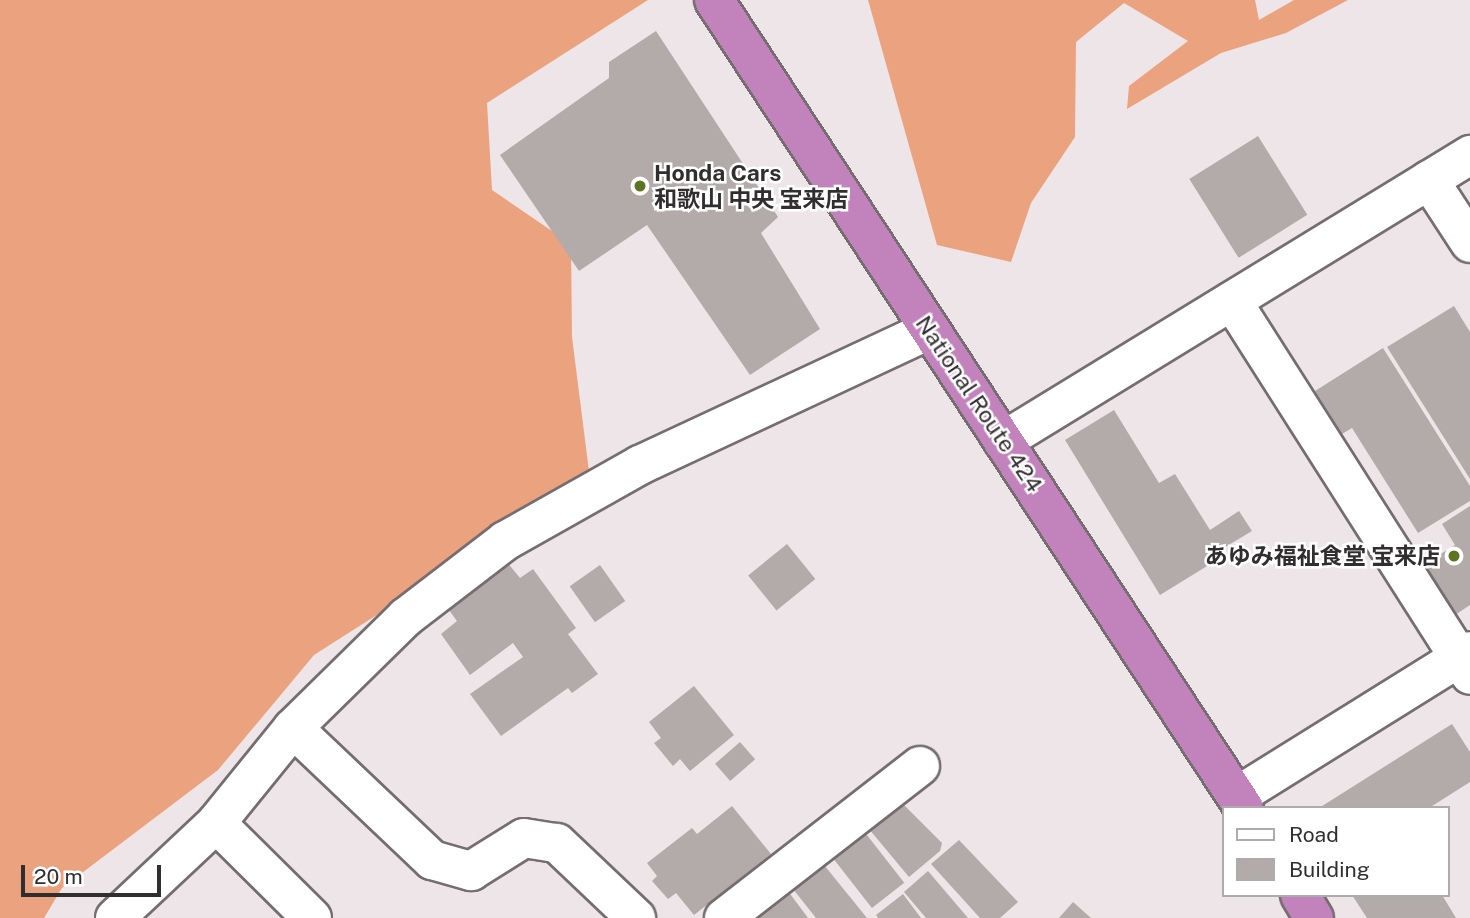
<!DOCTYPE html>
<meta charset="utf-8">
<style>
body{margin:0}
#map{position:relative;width:1470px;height:918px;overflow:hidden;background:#eee5e8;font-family:"Public Sans","Noto Sans JP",sans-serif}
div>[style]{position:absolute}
.forest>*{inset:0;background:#eba27e}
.building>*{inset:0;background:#b3aaaa;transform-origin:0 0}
.roads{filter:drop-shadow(2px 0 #756d70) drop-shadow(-2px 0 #756d70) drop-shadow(0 2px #756d70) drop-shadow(0 -2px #756d70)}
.minor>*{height:38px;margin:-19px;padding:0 19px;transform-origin:19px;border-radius:19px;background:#fff}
.highway>*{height:38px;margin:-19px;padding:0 19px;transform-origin:19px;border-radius:19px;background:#c282bc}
.dots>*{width:19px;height:19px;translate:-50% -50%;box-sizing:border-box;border:4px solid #fff;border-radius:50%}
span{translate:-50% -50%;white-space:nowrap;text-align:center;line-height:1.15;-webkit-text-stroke:5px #fff;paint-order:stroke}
.poi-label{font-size:23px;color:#312e2f;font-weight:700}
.left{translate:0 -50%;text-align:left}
.right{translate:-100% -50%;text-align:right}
.street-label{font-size:23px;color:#312e2f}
.legend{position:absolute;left:1222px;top:806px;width:228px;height:91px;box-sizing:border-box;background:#fff;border:2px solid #adabac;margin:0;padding:9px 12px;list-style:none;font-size:21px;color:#312e2f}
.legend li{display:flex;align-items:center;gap:14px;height:35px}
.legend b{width:35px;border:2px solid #adabac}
.scale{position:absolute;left:21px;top:865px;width:140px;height:32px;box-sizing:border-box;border:4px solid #312e2f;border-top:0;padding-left:9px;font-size:21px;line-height:24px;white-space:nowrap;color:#312e2f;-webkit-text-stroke:5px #fff;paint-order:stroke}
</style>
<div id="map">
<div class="forest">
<i style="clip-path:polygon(0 0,648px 0,487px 103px,492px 190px,571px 244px,572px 337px,590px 479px,314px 655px,218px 770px,62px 888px,44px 918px,0 918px)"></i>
<i style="clip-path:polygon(868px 0,1255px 0,1259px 20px,1294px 0,1348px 0,1286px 33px,1221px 53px,1127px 109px,1129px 86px,1188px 41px,1124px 3px,1076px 42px,1075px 137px,1031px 203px,1011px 262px,937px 245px)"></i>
</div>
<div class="building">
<i style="clip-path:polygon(656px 31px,778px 217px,761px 233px,820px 329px,750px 375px,647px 225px,579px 271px,500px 155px,609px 78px,609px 62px)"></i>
<i style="left:1258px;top:136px;width:93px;height:81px;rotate:58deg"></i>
<i style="clip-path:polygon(1454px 306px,1470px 332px,1470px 479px,1387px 347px)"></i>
<i style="clip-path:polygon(1383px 348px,1470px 486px,1470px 501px,1418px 533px,1352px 428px,1342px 434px,1315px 391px)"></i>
<i style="clip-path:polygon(1114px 410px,1159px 483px,1175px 474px,1210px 530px,1239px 511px,1252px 531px,1222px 549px,1225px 555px,1160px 595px,1065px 440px)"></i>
<i style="clip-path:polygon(1470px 506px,1470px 605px,1452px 617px,1420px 567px,1455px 545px,1442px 524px)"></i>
<i style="left:787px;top:544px;width:45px;height:50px;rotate:51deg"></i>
<i style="clip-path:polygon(507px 562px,520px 578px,533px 569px,576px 628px,568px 634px,598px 674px,572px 693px,568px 688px,501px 736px,470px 694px,523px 657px,513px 643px,470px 675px,441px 634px,457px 621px,446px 606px)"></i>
<i style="left:600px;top:565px;width:44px;height:37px;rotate:55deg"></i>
<i style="clip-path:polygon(694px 686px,734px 735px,690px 771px,680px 759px,673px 766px,654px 743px,661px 738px,649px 722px)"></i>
<i style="clip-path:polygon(1452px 724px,1470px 752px,1470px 782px,1429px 808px,1319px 808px)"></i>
<i style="left:740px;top:742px;width:23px;height:33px;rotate:49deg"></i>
<i style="clip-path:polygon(897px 798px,942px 843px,940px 851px,909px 877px,869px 829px)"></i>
<i style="clip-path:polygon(732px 806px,771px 854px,694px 915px,676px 893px,668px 899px,652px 881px,657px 876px,647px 863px,692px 828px,697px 834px)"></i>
<i style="left:863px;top:830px;width:67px;height:41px;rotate:52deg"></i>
<i style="clip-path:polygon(959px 840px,1018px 902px,1000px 918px,980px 918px,931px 864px)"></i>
<i style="clip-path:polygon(820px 860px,867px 918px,816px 918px,789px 884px)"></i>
<i style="clip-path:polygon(928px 871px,968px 918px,926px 918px,904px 892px)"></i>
<i style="clip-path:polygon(785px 887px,808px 918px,744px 918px)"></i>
<i style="clip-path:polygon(903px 894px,921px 918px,878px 918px,876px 915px)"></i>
<i style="clip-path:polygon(1352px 895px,1442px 895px,1456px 918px,1367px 918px)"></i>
<i style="clip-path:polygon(1073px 902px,1091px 918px,1059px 918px)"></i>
</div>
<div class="roads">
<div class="minor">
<i style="left:1429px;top:180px;width:75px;rotate:56.9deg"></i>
<i style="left:1232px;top:301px;width:443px;rotate:57.5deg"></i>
<i style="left:1003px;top:441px;width:548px;rotate:-31.48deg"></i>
<i style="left:293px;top:728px;width:192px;rotate:43.5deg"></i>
<i style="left:432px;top:860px;width:41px;rotate:15.8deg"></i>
<i style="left:471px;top:871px;width:62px;rotate:-31.9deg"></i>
<i style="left:524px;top:838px;width:33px;rotate:9deg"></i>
<i style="left:557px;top:843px;width:109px;rotate:43.5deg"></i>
<i style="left:1237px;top:796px;width:274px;rotate:-31.9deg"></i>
<i style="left:216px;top:823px;width:135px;rotate:44.7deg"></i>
<i style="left:115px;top:918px;width:139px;rotate:-43.2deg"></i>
<i style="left:216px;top:823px;width:122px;rotate:-51deg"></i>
<i style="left:293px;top:728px;width:158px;rotate:-44.5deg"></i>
<i style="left:406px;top:617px;width:125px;rotate:-37.5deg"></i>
<i style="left:505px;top:541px;width:155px;rotate:-29.4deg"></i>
<i style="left:640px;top:465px;width:319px;rotate:-25deg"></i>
<i style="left:724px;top:918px;width:248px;rotate:-37.8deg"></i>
</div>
<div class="highway">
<i style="left:714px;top:0;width:966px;rotate:56.74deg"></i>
<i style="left:1300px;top:895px;width:27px;rotate:59deg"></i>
</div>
</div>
<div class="dots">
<i style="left:640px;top:186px;background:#5e7424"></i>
<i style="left:1454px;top:556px;background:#5e7424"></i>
</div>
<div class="poi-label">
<span class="left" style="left:654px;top:186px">Honda Cars<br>和歌山 中央 宝来店</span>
<span class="right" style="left:1440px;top:556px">あゆみ福祉食堂 宝来店</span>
</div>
<div class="street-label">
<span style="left:979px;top:404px;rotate:56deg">National Route 424</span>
</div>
<ul class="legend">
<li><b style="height:9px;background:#fff"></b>Road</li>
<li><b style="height:19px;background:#b3aaaa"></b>Building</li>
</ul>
<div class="scale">20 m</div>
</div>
